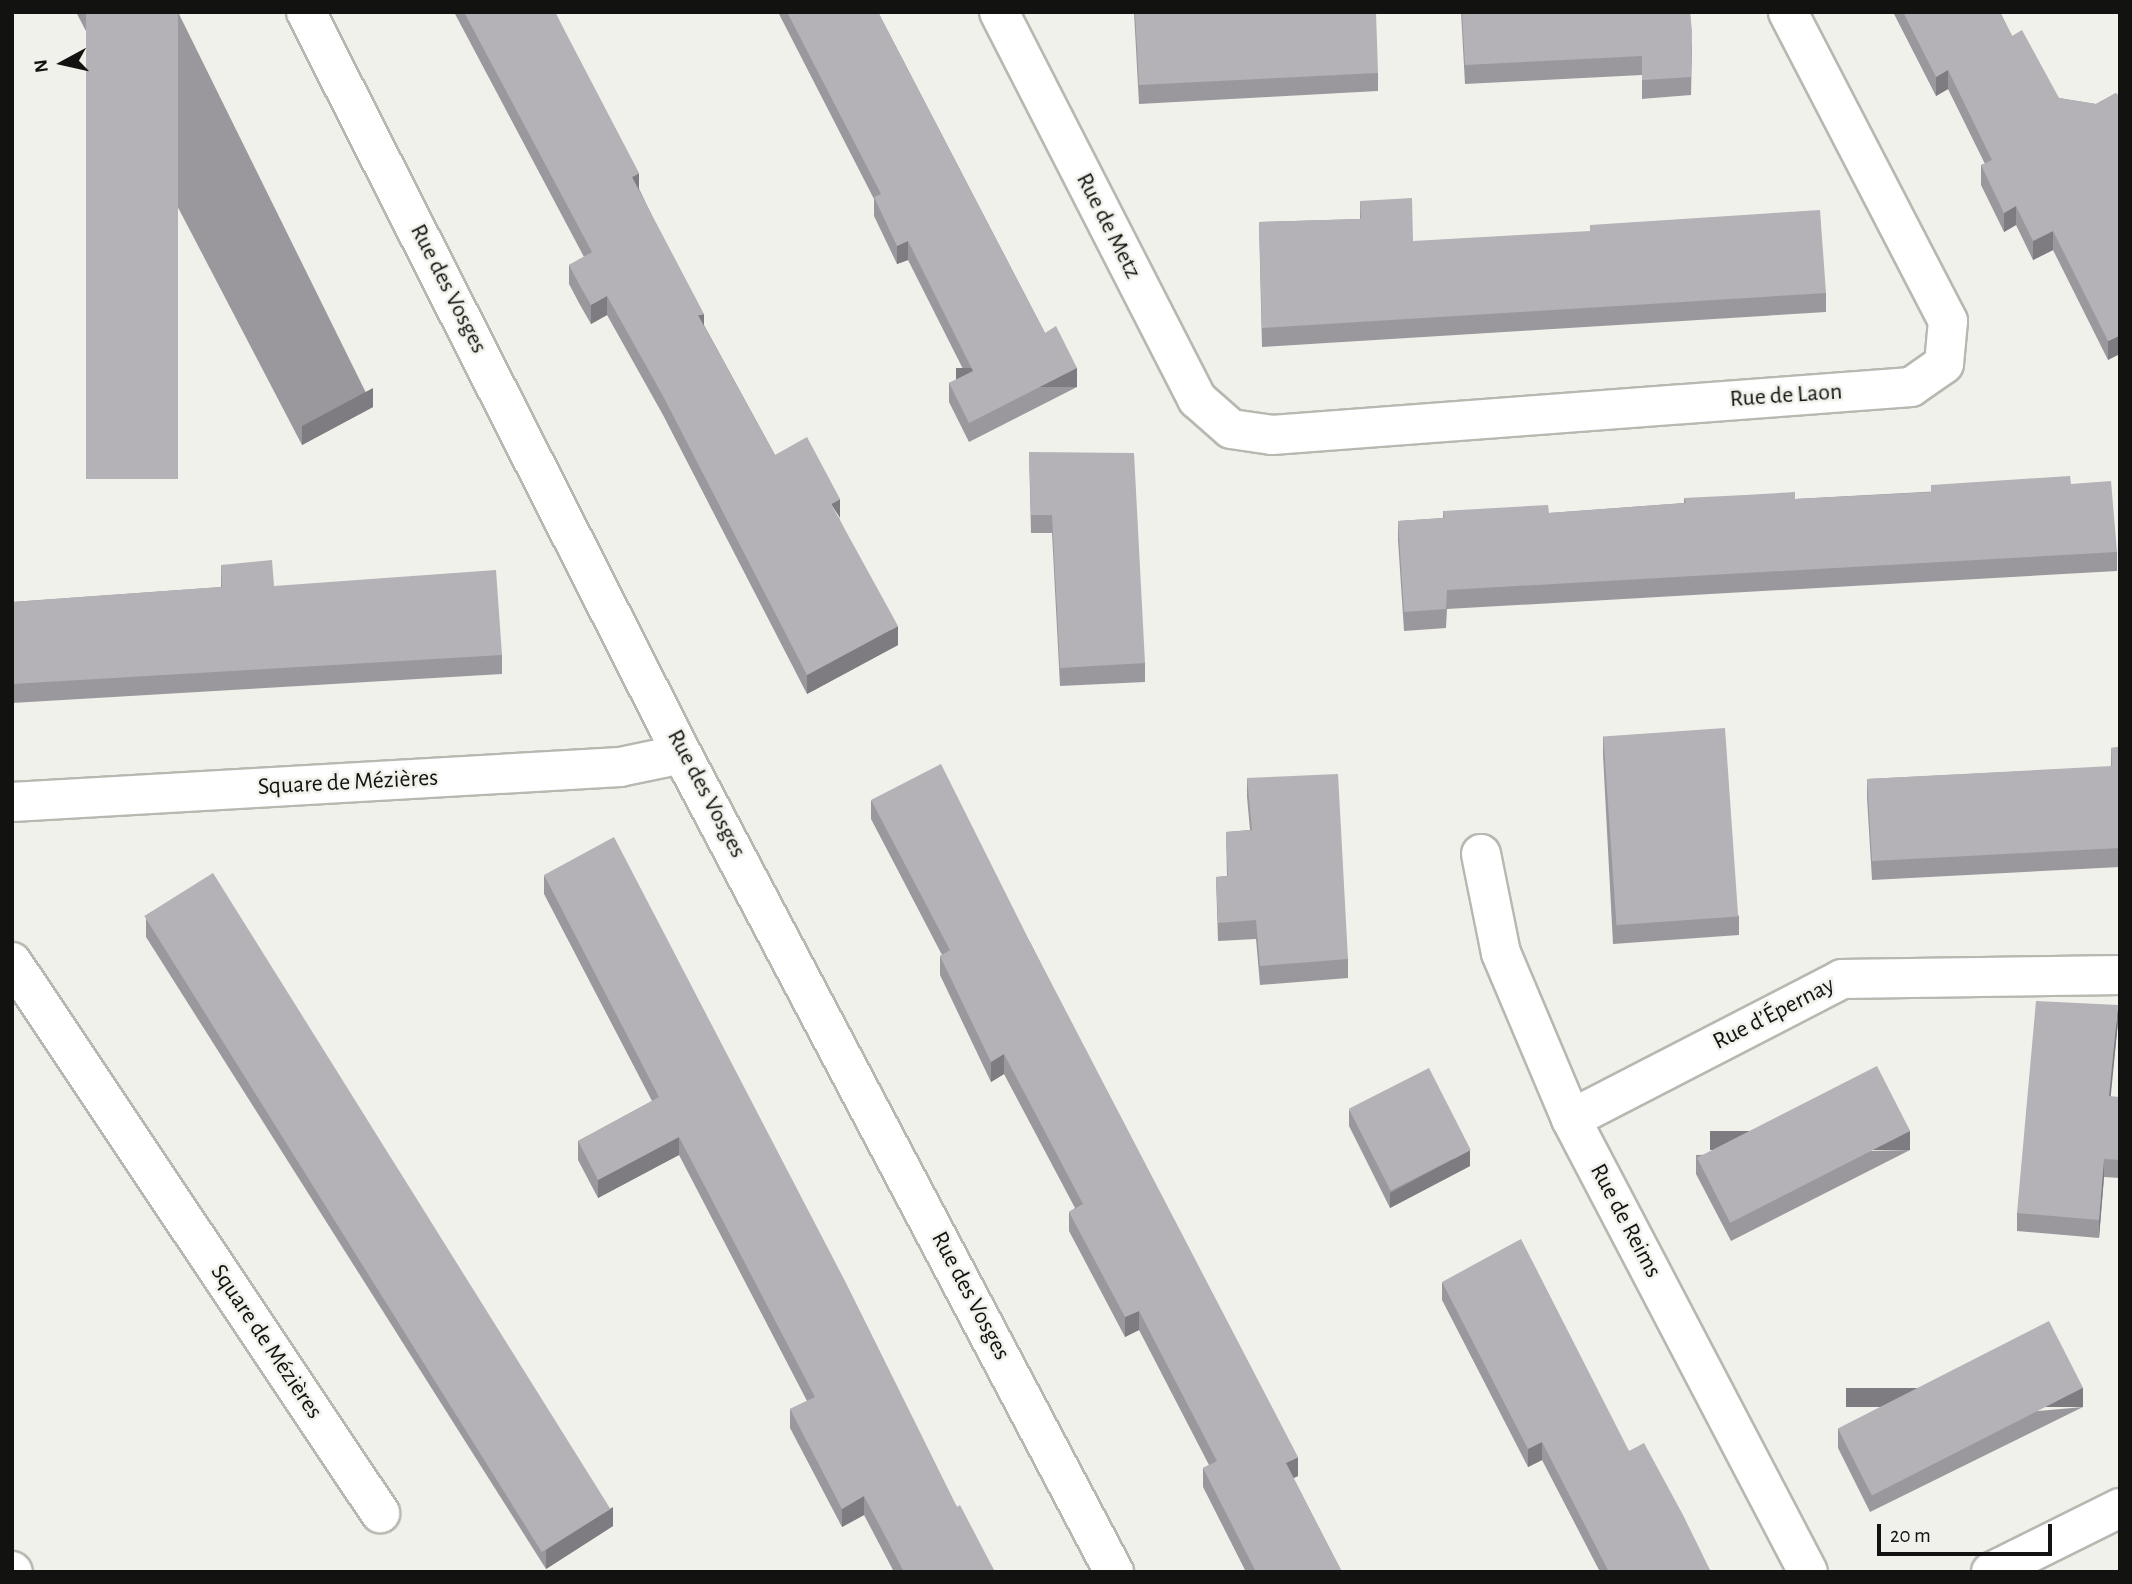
<!DOCTYPE html>
<meta charset="utf-8">
<style>
body{margin:0}
#map{position:relative;width:2132px;height:1584px;overflow:hidden;background:#f0f1ea;font-family:"Alegreya Sans",sans-serif}
div>[style]{position:absolute}
.roads{filter:drop-shadow(2px 0 #b8b8b1) drop-shadow(-2px 0 #b8b8b1) drop-shadow(0 2px #b8b8b1) drop-shadow(0 -2px #b8b8b1)}
.street>*{height:38px;margin:-19px;padding:0 19px;transform-origin:19px;border-radius:19px;background:#fff}
.secondary>*{height:38px;margin:-19px;padding:0 19px;transform-origin:19px;border-radius:19px;background:#fff}
.primary>*{height:38px;margin:-19px;padding:0 19px;transform-origin:19px;border-radius:19px;background:#fff}
.wall>*{inset:0;background:#9b989d}
.shaded-wall>*{inset:0;background:#7e7c80;transform-origin:0 0}
.building>*{inset:0;background:#b4b1b7;transform-origin:0 0}
span{translate:-50% -50%;white-space:nowrap;text-align:center;line-height:1.15;-webkit-text-stroke:5px #f0f1ea;paint-order:stroke}
.street-label{font-size:24px;color:#121210}
.frame{position:absolute;inset:0;border:14px solid #121210;pointer-events:none}
.north{position:absolute;left:28px;top:28px;width:70px;height:70px;-webkit-text-stroke:5px #f0f1ea;paint-order:stroke;rotate:262deg;font-size:19px;font-weight:700;line-height:28px;text-align:center;color:#121210}
.north::after{content:'';display:block;margin:auto;width:24px;height:32px;background:#121210;clip-path:polygon(50% 0,100% 100%,50% 72%,0 100%)}
.scale{position:absolute;left:1877px;top:1524px;width:175px;height:32px;box-sizing:border-box;border:4px solid #121210;border-top:0;padding-left:9px;font-size:21px;line-height:24px;white-space:nowrap;color:#121210;-webkit-text-stroke:5px #f0f1ea;paint-order:stroke}
</style>
<div id="map">
<div class="roads">
<div class="street">
<i style="left:999px;top:12px;width:435px;rotate:62.9deg"></i>
<i style="left:1197px;top:399px;width:45px;rotate:41.4deg"></i>
<i style="left:1231px;top:429px;width:41px;rotate:8.3deg"></i>
<i style="left:1272px;top:435px;width:641px;rotate:-4.3deg"></i>
<i style="left:1911px;top:387px;width:40px;rotate:-34.9deg"></i>
<i style="left:1944px;top:364px;width:43px;rotate:-84.7deg"></i>
<i style="left:1948px;top:321px;width:348px;rotate:-117.4deg"></i>
<i style="left:12px;top:802px;width:609px;rotate:-3.29deg"></i>
<i style="left:620px;top:767px;width:63px;rotate:-11.8deg"></i>
<i style="left:1481px;top:854px;width:101px;rotate:78.6deg"></i>
<i style="left:1501px;top:953px;width:180px;rotate:67.1deg"></i>
<i style="left:1571px;top:1119px;width:511px;rotate:62.38deg"></i>
<i style="left:12px;top:962px;width:663px;rotate:56.26deg"></i>
<i style="left:1571px;top:1119px;width:305px;rotate:-27.3deg"></i>
<i style="left:1842px;top:979px;width:278px;rotate:-0.8deg"></i>
<i style="left:1991px;top:1572px;width:144px;rotate:-26.4deg"></i>
</div>
<div class="secondary">
<i style="left:306px;top:12px;width:832px;rotate:63.13deg"></i>
<i style="left:682px;top:754px;width:925px;rotate:62.16deg"></i>
</div>
<div class="primary">
<i style="left:12px;top:1571px;width:1px;rotate:45deg"></i>
</div>
</div>
<div class="wall">
<i style="clip-path:polygon(76px 12px,178px 12px,373px 407px,302px 445px)"></i>
<i style="clip-path:polygon(454px 12px,555px 12px,704px 325px,775px 455px,839px 518px,898px 645px,807px 694px,663px 415px,607px 315px,591px 324px,579px 303px,569px 284px,569px 265px,584px 257px)"></i>
<i style="clip-path:polygon(778px 12px,878px 12px,1045px 333px,1077px 387px,969px 442px,949px 402px,949px 383px,966px 375px,908px 260px,897px 264px,874px 216px,874px 199px)"></i>
<i style="clip-path:polygon(1134px 12px,1378px 73px,1378px 91px,1139px 104px)"></i>
<i style="clip-path:polygon(1461px 12px,1690px 12px,1692px 49px,1691px 95px,1642px 99px,1642px 75px,1465px 84px)"></i>
<i style="clip-path:polygon(1893px 12px,2000px 12px,2012px 36px,2059px 98px,2096px 104px,2116px 93px,2108px 360px,2053px 250px,2033px 260px,2016px 225px,2004px 232px,1981px 185px,1981px 165px,1985px 164px,1948px 89px,1936px 96px)"></i>
<i style="clip-path:polygon(1360px 201px,1413px 241px,1826px 293px,1826px 312px,1262px 347px,1259px 222px,1360px 219px)"></i>
<i style="clip-path:polygon(1029px 452px,1145px 663px,1145px 682px,1060px 686px,1052px 533px,1031px 533px)"></i>
<i style="clip-path:polygon(2071px 484px,2117px 552px,2117px 571px,1447px 609px,1446px 628px,1404px 631px,1398px 540px,1398px 521px,1443px 518px,1443px 511px,1549px 513px,1684px 503px,1684px 498px,1795px 499px)"></i>
<i style="clip-path:polygon(221px 565px,274px 586px,502px 655px,502px 674px,12px 703px,12px 602px,221px 587px)"></i>
<i style="clip-path:polygon(1603px 736px,1739px 916px,1739px 935px,1613px 944px,1603px 755px)"></i>
<i style="clip-path:polygon(2120px 747px,2120px 867px,1872px 880px,1867px 798px,1867px 779px,2111px 767px,2111px 748px)"></i>
<i style="clip-path:polygon(1247px 778px,1348px 959px,1348px 978px,1260px 985px,1256px 939px,1218px 941px,1216px 877px,1227px 876px,1226px 832px,1250px 830px,1247px 797px)"></i>
<i style="clip-path:polygon(871px 800px,1030px 942px,1298px 1476px,1293px 1478px,1342px 1572px,1246px 1572px,1203px 1487px,1203px 1468px,1209px 1465px,1139px 1330px,1125px 1337px,1069px 1231px,1069px 1212px,1075px 1208px,1004px 1074px,991px 1082px,940px 975px,940px 956px,942px 955px,871px 819px)"></i>
<i style="clip-path:polygon(544px 875px,957px 1507px,995px 1572px,894px 1572px,864px 1515px,842px 1527px,790px 1428px,790px 1409px,807px 1401px,679px 1155px,598px 1198px,578px 1160px,578px 1141px,652px 1101px,544px 894px)"></i>
<i style="clip-path:polygon(146px 918px,613px 1526px,546px 1569px,146px 937px)"></i>
<i style="clip-path:polygon(2118px 1022px,2110px 1097px,2120px 1097px,2120px 1178px,2104px 1177px,2099px 1238px,2017px 1231px,2017px 1213px)"></i>
<i style="clip-path:polygon(1349px 1110px,1470px 1166px,1390px 1208px,1349px 1126px)"></i>
<i style="clip-path:polygon(1910px 1150px,1731px 1241px,1696px 1174px,1696px 1155px)"></i>
<i style="clip-path:polygon(1442px 1282px,1629px 1451px,1711px 1572px,1600px 1572px,1542px 1460px,1528px 1467px,1442px 1300px)"></i>
<i style="clip-path:polygon(2083px 1407px,1870px 1512px,1838px 1448px,1838px 1429px)"></i>
</div>
<div class="shaded-wall">
<i style="clip-path:polygon(1948px 70px,1948px 89px,1936px 96px,1936px 77px)"></i>
<i style="clip-path:polygon(639px 173px,639px 192px,632px 177px)"></i>
<i style="clip-path:polygon(2016px 206px,2016px 225px,2004px 232px,2004px 213px)"></i>
<i style="clip-path:polygon(2053px 231px,2053px 250px,2033px 260px,2033px 241px)"></i>
<i style="clip-path:polygon(908px 241px,908px 260px,897px 264px,897px 246px)"></i>
<i style="clip-path:polygon(607px 296px,607px 315px,591px 324px,591px 305px)"></i>
<i style="clip-path:polygon(704px 314px,704px 333px,698px 315px)"></i>
<i style="clip-path:polygon(2120px 335px,2120px 354px,2108px 360px,2108px 341px)"></i>
<i style="left:1077px;top:368px;width:19px;height:121px;rotate:90deg"></i>
<i style="clip-path:polygon(373px 388px,373px 407px,302px 445px,302px 426px)"></i>
<i style="clip-path:polygon(840px 499px,840px 518px,831px 504px)"></i>
<i style="clip-path:polygon(898px 626px,898px 645px,807px 694px,807px 675px)"></i>
<i style="clip-path:polygon(2118px 1005px,2118px 1022px,2109px 1114px,2109px 1096px)"></i>
<i style="clip-path:polygon(1004px 1054px,1004px 1074px,991px 1082px,991px 1062px)"></i>
<i style="left:1910px;top:1131px;width:19px;height:200px;rotate:90deg"></i>
<i style="clip-path:polygon(679px 1137px,679px 1155px,598px 1198px,598px 1180px)"></i>
<i style="clip-path:polygon(1470px 1150px,1470px 1166px,1390px 1208px,1390px 1193px)"></i>
<i style="clip-path:polygon(2104px 1159px,2104px 1177px,2099px 1238px,2099px 1220px)"></i>
<i style="clip-path:polygon(1139px 1311px,1139px 1330px,1125px 1337px,1125px 1317px)"></i>
<i style="left:2083px;top:1388px;width:19px;height:237px;rotate:90deg"></i>
<i style="clip-path:polygon(1542px 1442px,1542px 1460px,1528px 1467px,1528px 1449px)"></i>
<i style="clip-path:polygon(1298px 1457px,1298px 1476px,1286px 1482px,1286px 1463px)"></i>
<i style="clip-path:polygon(864px 1496px,864px 1515px,842px 1527px,842px 1509px)"></i>
<i style="clip-path:polygon(613px 1507px,613px 1526px,546px 1569px,546px 1550px)"></i>
</div>
<div class="building">
<i style="left:86px;top:12px;width:92px;height:467px"></i>
<i style="clip-path:polygon(464px 12px,555px 12px,639px 173px,632px 177px,704px 314px,698px 315px,775px 455px,807px 437px,840px 499px,831px 504px,898px 626px,807px 675px,663px 396px,607px 296px,591px 305px,579px 284px,569px 265px,592px 252px)"></i>
<i style="clip-path:polygon(787px 12px,878px 12px,1045px 333px,1056px 326px,1077px 368px,969px 423px,949px 383px,973px 371px,908px 241px,897px 246px,874px 197px,881px 194px)"></i>
<i style="clip-path:polygon(1135px 12px,1376px 12px,1378px 73px,1139px 85px)"></i>
<i style="clip-path:polygon(1462px 12px,1690px 12px,1692px 31px,1691px 77px,1642px 80px,1642px 56px,1465px 65px)"></i>
<i style="clip-path:polygon(1903px 12px,2000px 12px,2012px 36px,2022px 30px,2059px 98px,2096px 104px,2116px 93px,2120px 97px,2120px 335px,2108px 341px,2053px 231px,2033px 241px,2016px 206px,2004px 213px,1981px 165px,1992px 160px,1948px 70px,1936px 77px)"></i>
<i style="clip-path:polygon(1412px 198px,1413px 241px,1590px 231px,1590px 225px,1820px 210px,1826px 293px,1262px 328px,1259px 222px,1361px 219px,1360px 201px)"></i>
<i style="clip-path:polygon(1029px 452px,1134px 453px,1145px 663px,1060px 668px,1052px 515px,1031px 515px)"></i>
<i style="clip-path:polygon(2070px 476px,2071px 484px,2111px 481px,2117px 552px,1447px 590px,1446px 609px,1404px 612px,1398px 521px,1444px 518px,1443px 511px,1548px 505px,1549px 513px,1686px 503px,1684px 498px,1745px 495px,1795px 492px,1795px 499px,1931px 492px,1931px 485px)"></i>
<i style="clip-path:polygon(272px 560px,274px 586px,496px 570px,502px 655px,12px 684px,12px 602px,222px 587px,221px 565px)"></i>
<i style="left:1725px;top:728px;width:189px;height:122px;rotate:86deg"></i>
<i style="clip-path:polygon(2120px 747px,2120px 848px,1872px 861px,1867px 779px,2112px 766px,2111px 748px)"></i>
<i style="clip-path:polygon(941px 764px,1030px 942px,1298px 1457px,1286px 1463px,1342px 1572px,1256px 1572px,1203px 1468px,1217px 1461px,1139px 1311px,1125px 1317px,1069px 1212px,1083px 1204px,1004px 1054px,991px 1062px,940px 956px,950px 950px,871px 800px)"></i>
<i style="clip-path:polygon(1338px 774px,1348px 959px,1260px 966px,1256px 920px,1218px 923px,1216px 877px,1228px 876px,1226px 832px,1252px 830px,1247px 778px)"></i>
<i style="clip-path:polygon(614px 837px,847px 1285px,957px 1507px,960px 1505px,995px 1572px,904px 1572px,864px 1496px,842px 1509px,790px 1409px,815px 1397px,679px 1137px,598px 1180px,578px 1141px,659px 1097px,544px 875px)"></i>
<i style="left:213px;top:873px;width:750px;height:81px;rotate:58deg"></i>
<i style="clip-path:polygon(2036px 1001px,2118px 1005px,2109px 1096px,2120px 1097px,2120px 1160px,2104px 1159px,2099px 1220px,2017px 1213px)"></i>
<i style="left:1877px;top:1066px;width:73px;height:202px;rotate:63deg"></i>
<i style="left:1429px;top:1068px;width:92px;height:90px;rotate:63deg"></i>
<i style="clip-path:polygon(1521px 1239px,1629px 1451px,1644px 1443px,1683px 1515px,1711px 1572px,1609px 1572px,1542px 1442px,1528px 1449px,1442px 1282px)"></i>
<i style="left:2049px;top:1321px;width:75px;height:237px;rotate:63deg"></i>
</div>
<div class="street-label">
<span style="left:1108px;top:226px;rotate:63deg">Rue de Metz</span>
<span style="left:448px;top:289px;rotate:63deg">Rue des Vosges</span>
<span style="left:1786px;top:396px;rotate:-4deg">Rue de Laon</span>
<span style="left:348px;top:783px;rotate:-3deg">Square de Mézières</span>
<span style="left:706px;top:794px;rotate:62deg">Rue des Vosges</span>
<span style="left:1774px;top:1014px;rotate:-27deg">Rue d’Épernay</span>
<span style="left:1625px;top:1221px;rotate:62deg">Rue de Reims</span>
<span style="left:970px;top:1296px;rotate:62deg">Rue des Vosges</span>
<span style="left:266px;top:1342px;rotate:56deg">Square de Mézières</span>
</div>
<div class="frame"></div>
<div class="north">N</div>
<div class="scale">20 m</div>
</div>
